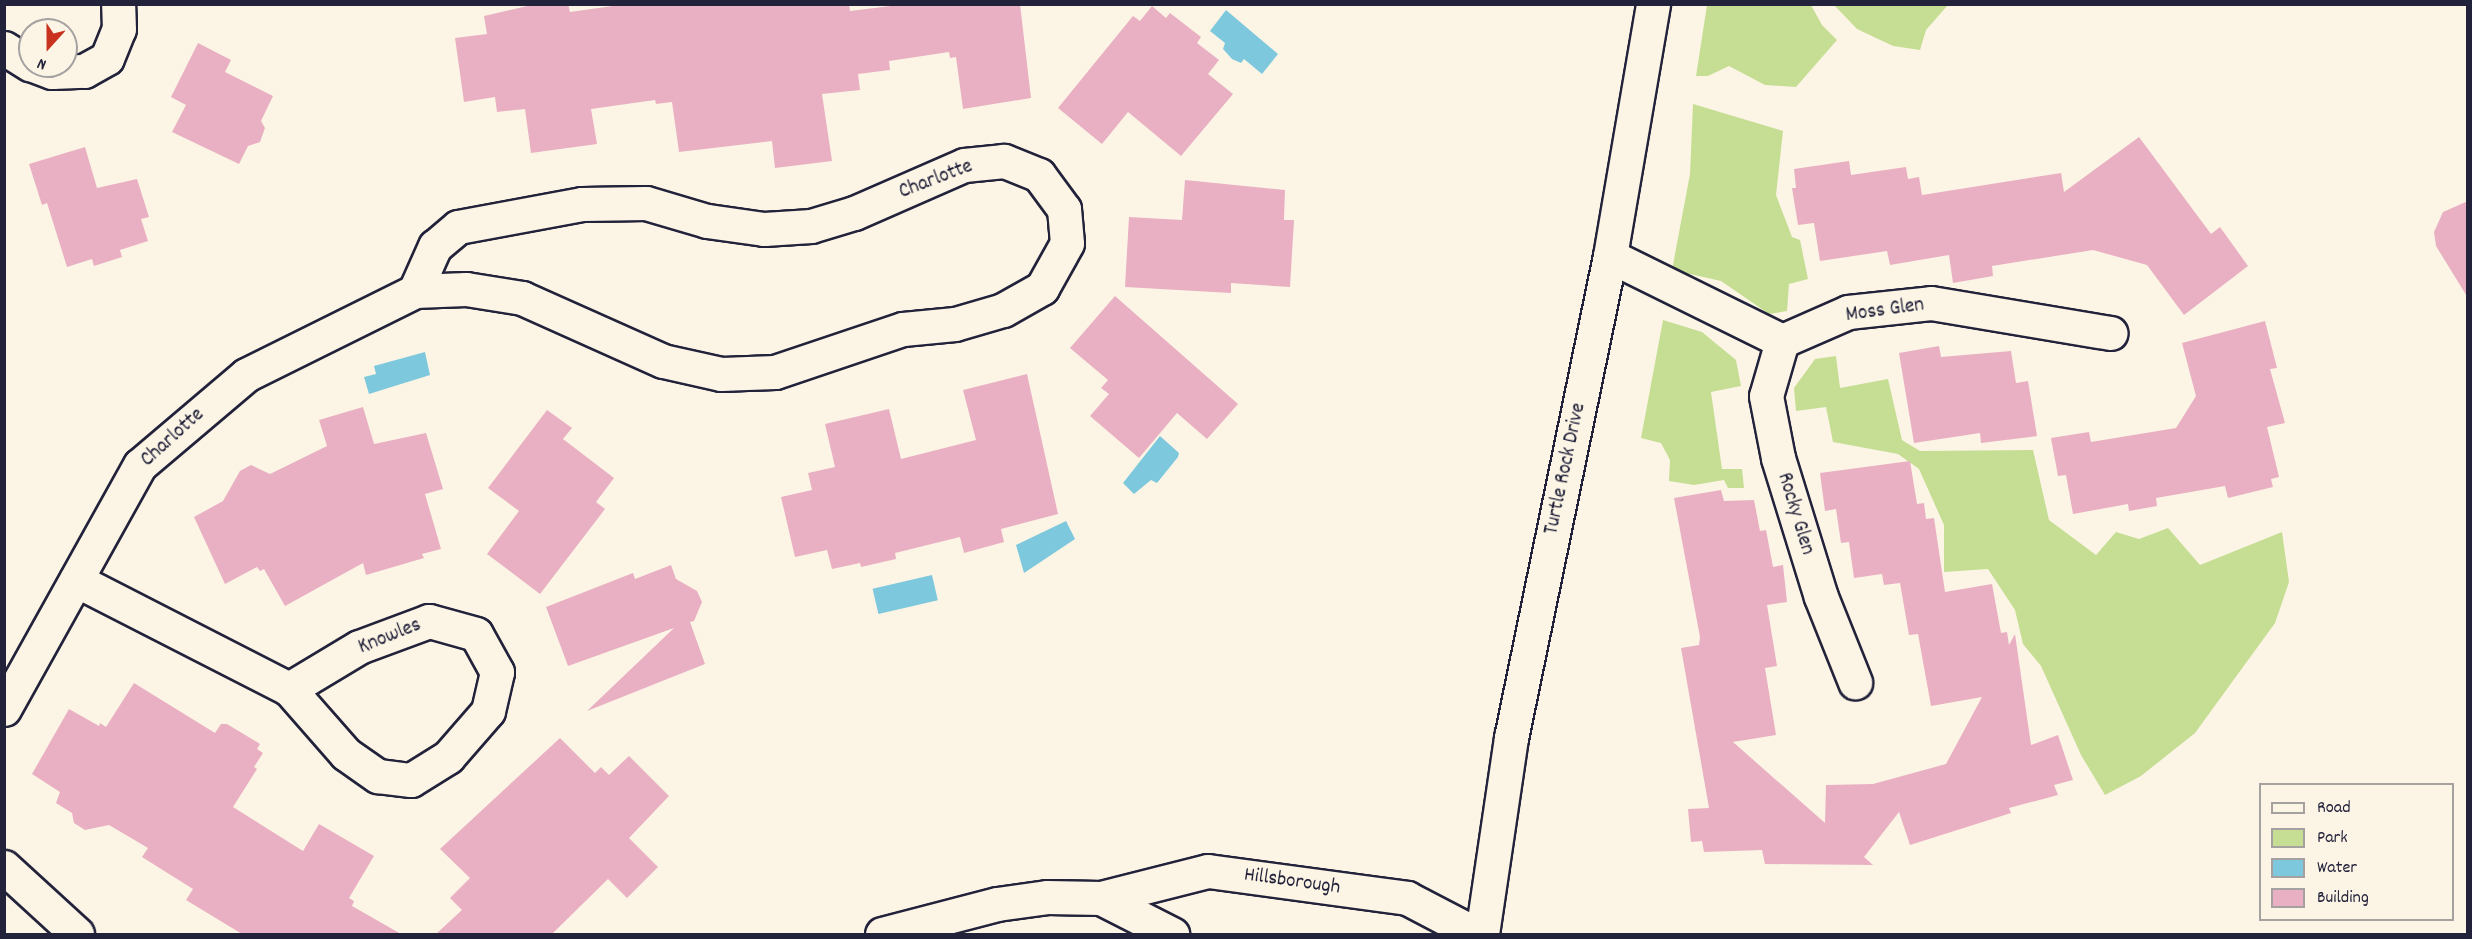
<!DOCTYPE html>
<style>
body{margin:0}
#map{position:relative;width:2472px;height:939px;overflow:hidden;background:#fcf5e5;font-family:Dekko,sans-serif}
div>[style]{position:absolute}
.green>*{inset:0;background:#c6de94}
.water>*{inset:0;background:#7dc8dd;transform-origin:0 0}
.building>*{inset:0;background:#e9b0c3}
.roads{filter:drop-shadow(2px 0 #22223b) drop-shadow(-2px 0 #22223b) drop-shadow(0 2px #22223b) drop-shadow(0 -2px #22223b)}
.minor>*{height:33px;margin:-16.5px;padding:0 16.5px;transform-origin:16.5px;border-radius:16.5px;background:#fcf5e5}
span{translate:-50% -50%;white-space:nowrap;text-align:center;line-height:1.15;-webkit-text-stroke:4.5px #fcf5e5;paint-order:stroke}
.street-label{font-size:21px;color:#22223b}
.frame{position:absolute;inset:0;border:6px solid #22223b;pointer-events:none}
.legend{position:absolute;left:2259px;top:783px;width:195px;height:138px;box-sizing:border-box;background:#fcf5e5;border:2px solid #a5a1a1;margin:0;padding:8px 10px;list-style:none;font-size:18px;color:#22223b}
.legend li{display:flex;align-items:center;gap:12px;height:30px}
.legend b{width:30px;border:2px solid #a5a1a1}
.north{position:absolute;left:18px;top:18px;width:60px;height:60px;box-sizing:border-box;background:#fcf5e5;border:2px solid #a5a1a1;border-radius:50%;rotate:201deg;font-size:16px;font-weight:700;line-height:24px;text-align:center;color:#22223b}
.north::after{content:'';display:block;margin:auto;width:21px;height:27px;background:#c8321e;clip-path:polygon(50% 0,100% 100%,50% 72%,0 100%)}
</style>
<div id="map">
<div class="green">
<i style="clip-path:polygon(1707px 5px,1811px 5px,1822px 25px,1837px 40px,1796px 87px,1765px 85px,1729px 66px,1708px 76px,1696px 76px)"></i>
<i style="clip-path:polygon(1834px 5px,1948px 5px,1926px 30px,1920px 50px,1893px 46px,1857px 29px)"></i>
<i style="clip-path:polygon(1693px 104px,1783px 131px,1776px 195px,1792px 237px,1800px 240px,1808px 279px,1789px 284px,1787px 311px,1769px 314px,1721px 281px,1672px 270px,1690px 174px)"></i>
<i style="clip-path:polygon(1663px 320px,1702px 332px,1736px 360px,1741px 386px,1711px 392px,1722px 469px,1742px 469px,1744px 488px,1728px 488px,1724px 480px,1694px 485px,1669px 481px,1670px 460px,1661px 443px,1641px 438px)"></i>
<i style="clip-path:polygon(1836px 356px,1840px 388px,1888px 379px,1902px 440px,1920px 451px,2033px 450px,2049px 520px,2096px 555px,2116px 532px,2139px 539px,2168px 528px,2200px 565px,2282px 532px,2289px 582px,2275px 623px,2195px 733px,2141px 776px,2105px 795px,2081px 755px,2041px 666px,2023px 644px,2015px 610px,1988px 569px,1944px 572px,1944px 525px,1919px 469px,1898px 454px,1833px 442px,1826px 407px,1796px 411px,1794px 388px,1815px 359px)"></i>
</div>
<div class="water">
<i style="clip-path:polygon(1226px 10px,1278px 54px,1262px 74px,1244px 59px,1241px 63px,1232px 59px,1223px 49px,1225px 43px,1210px 31px)"></i>
<i style="clip-path:polygon(425px 352px,430px 375px,369px 394px,364px 377px,376px 374px,374px 366px)"></i>
<i style="clip-path:polygon(1160px 436px,1179px 453px,1178px 457px,1157px 483px,1151px 480px,1134px 494px,1123px 483px)"></i>
<i style="clip-path:polygon(1066px 521px,1075px 539px,1024px 573px,1016px 545px)"></i>
<i style="left:932px;top:575px;width:26px;height:61px;rotate:77deg"></i>
</div>
<div class="building">
<i style="clip-path:polygon(536px 4px,568px 4px,570px 12px,627px 4px,849px 4px,850px 11px,899px 5px,1020px 4px,1031px 98px,963px 109px,956px 57px,950px 58px,949px 52px,889px 61px,890px 70px,858px 74px,860px 90px,822px 94px,832px 161px,775px 168px,772px 141px,679px 152px,672px 102px,656px 104px,655px 100px,591px 109px,597px 144px,531px 153px,525px 109px,497px 112px,495px 97px,464px 102px,455px 38px,487px 34px,484px 16px)"></i>
<i style="clip-path:polygon(1152px 6px,1166px 18px,1170px 13px,1201px 37px,1197px 43px,1219px 60px,1208px 74px,1233px 94px,1181px 156px,1128px 112px,1102px 144px,1058px 108px,1133px 16px,1140px 21px)"></i>
<i style="clip-path:polygon(198px 43px,231px 60px,225px 72px,273px 96px,261px 121px,265px 128px,260px 142px,248px 146px,239px 164px,172px 132px,186px 105px,171px 97px)"></i>
<i style="clip-path:polygon(2139px 137px,2211px 234px,2220px 227px,2248px 266px,2184px 315px,2147px 265px,2093px 250px,1992px 266px,1993px 276px,1953px 283px,1949px 255px,1890px 265px,1887px 251px,1820px 261px,1814px 223px,1798px 225px,1792px 188px,1796px 188px,1794px 169px,1849px 161px,1851px 175px,1906px 167px,1908px 179px,1919px 177px,1922px 195px,2061px 173px,2064px 192px)"></i>
<i style="clip-path:polygon(85px 147px,97px 188px,137px 179px,149px 217px,141px 219px,148px 241px,120px 250px,122px 257px,94px 266px,92px 259px,67px 267px,47px 203px,42px 205px,29px 164px)"></i>
<i style="clip-path:polygon(1185px 180px,1285px 190px,1284px 220px,1294px 220px,1290px 287px,1231px 283px,1231px 293px,1125px 287px,1129px 217px,1182px 220px)"></i>
<i style="clip-path:polygon(2468px 201px,2468px 298px,2436px 246px,2434px 232px,2443px 212px)"></i>
<i style="clip-path:polygon(1115px 296px,1238px 404px,1207px 439px,1177px 413px,1139px 458px,1090px 416px,1109px 394px,1101px 388px,1108px 380px,1070px 348px)"></i>
<i style="clip-path:polygon(2265px 321px,2277px 368px,2270px 369px,2285px 423px,2267px 427px,2279px 477px,2271px 479px,2273px 487px,2228px 498px,2225px 486px,2156px 498px,2157px 506px,2129px 511px,2128px 504px,2073px 514px,2066px 475px,2058px 476px,2051px 438px,2089px 432px,2091px 442px,2176px 428px,2196px 396px,2182px 343px)"></i>
<i style="clip-path:polygon(1939px 346px,1941px 357px,2011px 351px,2016px 383px,2028px 381px,2037px 436px,1981px 443px,1980px 433px,1914px 443px,1899px 353px)"></i>
<i style="clip-path:polygon(1027px 374px,1058px 514px,1001px 529px,1004px 542px,964px 553px,960px 537px,895px 553px,896px 559px,861px 567px,860px 563px,832px 569px,827px 550px,795px 557px,781px 497px,812px 490px,808px 473px,835px 467px,825px 424px,889px 409px,901px 459px,976px 440px,963px 390px)"></i>
<i style="clip-path:polygon(363px 407px,374px 444px,426px 433px,443px 489px,425px 494px,441px 549px,422px 554px,424px 558px,366px 575px,363px 563px,285px 606px,264px 569px,260px 571px,257px 567px,225px 584px,194px 517px,223px 501px,240px 471px,251px 465px,270px 474px,327px 446px,319px 420px)"></i>
<i style="clip-path:polygon(547px 410px,572px 428px,563px 439px,614px 478px,596px 502px,605px 509px,540px 594px,487px 554px,519px 511px,488px 488px)"></i>
<i style="clip-path:polygon(1910px 461px,1917px 504px,1924px 503px,1926px 519px,1934px 518px,1945px 592px,1992px 584px,2001px 633px,2007px 632px,2009px 645px,2015px 634px,2031px 745px,2058px 735px,2073px 780px,2054px 785px,2058px 795px,2009px 808px,2011px 813px,1910px 845px,1899px 812px,1864px 857px,1873px 865px,1765px 864px,1762px 850px,1704px 852px,1702px 841px,1691px 842px,1688px 809px,1709px 808px,1681px 648px,1699px 645px,1700px 637px,1674px 498px,1721px 490px,1724px 501px,1754px 500px,1760px 531px,1766px 530px,1773px 567px,1783px 565px,1787px 602px,1767px 605px,1777px 666px,1765px 668px,1776px 735px,1733px 742px,1825px 823px,1826px 785px,1873px 784px,1946px 764px,1982px 697px,1931px 706px,1918px 634px,1909px 635px,1900px 583px,1884px 585px,1882px 574px,1854px 578px,1849px 542px,1841px 543px,1836px 509px,1825px 511px,1820px 473px)"></i>
<i style="clip-path:polygon(671px 565px,676px 579px,697px 591px,702px 602px,694px 621px,690px 622px,705px 664px,587px 711px,674px 628px,568px 666px,546px 607px,633px 573px,635px 579px)"></i>
<i style="clip-path:polygon(134px 683px,215px 733px,221px 724px,227px 724px,260px 744px,257px 749px,263px 753px,254px 767px,257px 769px,233px 807px,303px 851px,319px 824px,374px 856px,349px 898px,354px 901px,352px 906px,401px 934px,242px 934px,186px 900px,193px 889px,142px 857px,148px 848px,109px 825px,85px 830px,74px 823px,72px 813px,56px 803px,60px 792px,32px 774px,69px 709px,99px 726px,100px 723px,106px 727px)"></i>
<i style="clip-path:polygon(560px 738px,595px 773px,601px 767px,609px 775px,629px 756px,669px 796px,629px 838px,658px 867px,627px 898px,608px 879px,552px 934px,436px 934px,462px 910px,450px 898px,470px 878px,440px 849px)"></i>
</div>
<div class="roads">
<div class="minor">
<i style="left:4px;top:48px;width:31px;rotate:32deg"></i>
<i style="left:36px;top:66px;width:17px;rotate:21deg"></i>
<i style="left:52px;top:72px;width:32px;rotate:-2deg"></i>
<i style="left:84px;top:71px;width:26px;rotate:-29deg"></i>
<i style="left:107px;top:58px;width:31px;rotate:-68deg"></i>
<i style="left:119px;top:29px;width:25px;rotate:-92deg"></i>
<i style="left:1610px;top:256px;width:192px;rotate:26.3deg"></i>
<i style="left:1782px;top:341px;width:72px;rotate:-23.7deg"></i>
<i style="left:1848px;top:312px;width:83px;rotate:-6.2deg"></i>
<i style="left:1931px;top:303px;width:182px;rotate:9.5deg"></i>
<i style="left:1782px;top:341px;width:57px;rotate:106.2deg"></i>
<i style="left:1766px;top:396px;width:63px;rotate:79deg"></i>
<i style="left:1778px;top:458px;width:145px;rotate:72.8deg"></i>
<i style="left:1821px;top:597px;width:92px;rotate:68.2deg"></i>
<i style="left:76px;top:580px;width:239px;rotate:27.1deg"></i>
<i style="left:289px;top:689px;width:86px;rotate:48.8deg"></i>
<i style="left:346px;top:754px;width:39px;rotate:35deg"></i>
<i style="left:378px;top:776px;width:33px;rotate:7deg"></i>
<i style="left:411px;top:780px;width:44px;rotate:-31.9deg"></i>
<i style="left:448px;top:757px;width:61px;rotate:-49deg"></i>
<i style="left:488px;top:711px;width:40px;rotate:-77deg"></i>
<i style="left:497px;top:672px;width:43px;rotate:-118.9deg"></i>
<i style="left:476px;top:634px;width:49px;rotate:-164.5deg"></i>
<i style="left:429px;top:621px;width:75px;rotate:159.6deg"></i>
<i style="left:359px;top:647px;width:82px;rotate:149deg"></i>
<i style="left:4px;top:709px;width:279px;rotate:-60.9deg"></i>
<i style="left:140px;top:465px;width:139px;rotate:-40.3deg"></i>
<i style="left:246px;top:375px;width:189px;rotate:-26.4deg"></i>
<i style="left:415px;top:291px;width:51px;rotate:-2.2deg"></i>
<i style="left:466px;top:289px;width:57px;rotate:9.1deg"></i>
<i style="left:522px;top:298px;width:154px;rotate:24.1deg"></i>
<i style="left:663px;top:361px;width:59px;rotate:12.6deg"></i>
<i style="left:721px;top:374px;width:54px;rotate:-2.1deg"></i>
<i style="left:775px;top:372px;width:135px;rotate:-18.6deg"></i>
<i style="left:903px;top:329px;width:52px;rotate:-5.5deg"></i>
<i style="left:955px;top:324px;width:50px;rotate:-16.3deg"></i>
<i style="left:1003px;top:310px;width:45px;rotate:-29.4deg"></i>
<i style="left:1042px;top:288px;width:51px;rotate:-60.9deg"></i>
<i style="left:1067px;top:243px;width:34px;rotate:-95deg"></i>
<i style="left:1064px;top:209px;width:42px;rotate:-126.3deg"></i>
<i style="left:1039px;top:175px;width:38px;rotate:-158deg"></i>
<i style="left:1004px;top:161px;width:40px;rotate:174.3deg"></i>
<i style="left:964px;top:165px;width:120px;rotate:156.4deg"></i>
<i style="left:854px;top:213px;width:45px;rotate:163.2deg"></i>
<i style="left:811px;top:226px;width:47px;rotate:176.3deg"></i>
<i style="left:764px;top:229px;width:58px;rotate:-172deg"></i>
<i style="left:707px;top:221px;width:64px;rotate:-163.6deg"></i>
<i style="left:646px;top:203px;width:64px;rotate:179.1deg"></i>
<i style="left:582px;top:204px;width:126px;rotate:169.5deg"></i>
<i style="left:458px;top:227px;width:30px;rotate:140deg"></i>
<i style="left:435px;top:246px;width:49px;rotate:114deg"></i>
<i style="left:4px;top:867px;width:99px;rotate:42.5deg"></i>
<i style="left:1101px;top:898px;width:80px;rotate:26.9deg"></i>
<i style="left:882px;top:934px;width:119px;rotate:-14.6deg"></i>
<i style="left:997px;top:904px;width:50px;rotate:-8deg"></i>
<i style="left:1047px;top:897px;width:54px;rotate:1.1deg"></i>
<i style="left:1101px;top:898px;width:110px;rotate:-14.2deg"></i>
<i style="left:1208px;top:871px;width:201px;rotate:7.7deg"></i>
<i style="left:1407px;top:898px;width:78px;rotate:27.6deg"></i>
<i style="left:1482px;top:934px;width:198px;rotate:-81.6deg"></i>
<i style="left:1511px;top:738px;width:492px;rotate:-78.4deg"></i>
<i style="left:1610px;top:256px;width:256px;rotate:-80.3deg"></i>
</div>
</div>
<div class="street-label">
<span style="left:936px;top:180px;rotate:-21deg">Charlotte</span>
<span style="left:1885px;top:311px;rotate:-8deg">Moss Glen</span>
<span style="left:173px;top:438px;rotate:-42deg">Charlotte</span>
<span style="left:1566px;top:469px;rotate:-78deg">Turtle Rock Drive</span>
<span style="left:1795px;top:514px;rotate:73deg">Rocky Glen</span>
<span style="left:390px;top:637px;rotate:-22deg">Knowles</span>
<span style="left:1292px;top:882px;rotate:8deg">Hillsborough</span>
</div>
<div class="frame"></div>
<ul class="legend">
<li><b style="height:8px;background:#fcf5e5"></b>Road</li>
<li><b style="height:16px;background:#c6de94"></b>Park</li>
<li><b style="height:16px;background:#7dc8dd"></b>Water</li>
<li><b style="height:16px;background:#e9b0c3"></b>Building</li>
</ul>
<div class="north">N</div>
</div>
